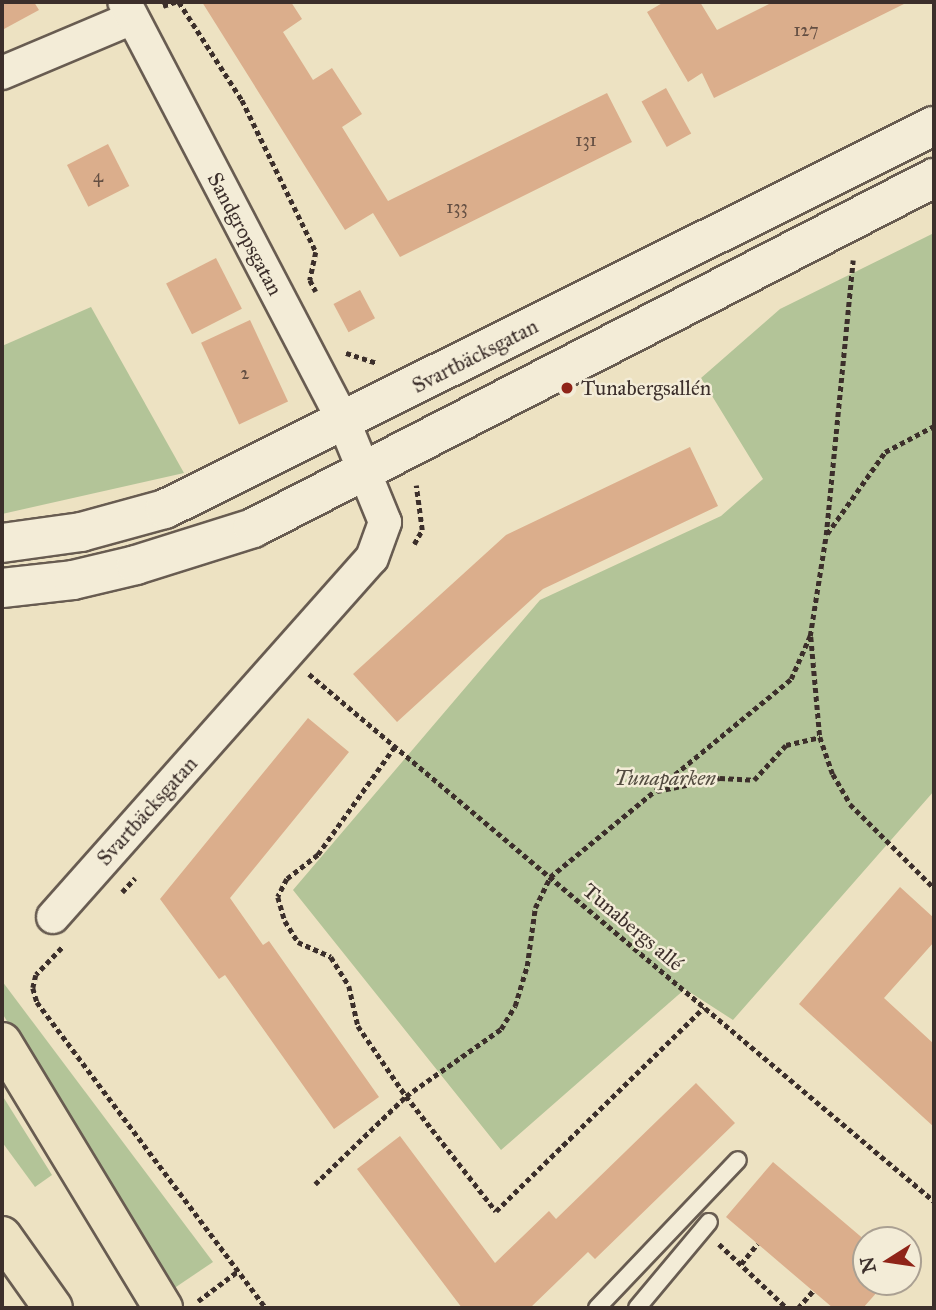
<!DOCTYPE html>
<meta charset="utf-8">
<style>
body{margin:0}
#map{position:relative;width:936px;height:1310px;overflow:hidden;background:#ede2c2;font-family:"IM FELL Great Primer",serif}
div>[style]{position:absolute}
.green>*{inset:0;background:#b3c498}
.building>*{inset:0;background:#dbae8c;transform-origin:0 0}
.path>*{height:4.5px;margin-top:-2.25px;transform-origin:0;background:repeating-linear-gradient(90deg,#3c2f2b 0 5px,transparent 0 8.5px)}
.roads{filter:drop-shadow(2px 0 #685c51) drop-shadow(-2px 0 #685c51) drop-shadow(0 2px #685c51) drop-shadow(0 -2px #685c51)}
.service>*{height:16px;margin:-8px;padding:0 8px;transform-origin:8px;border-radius:8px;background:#f3ecd7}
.minor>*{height:32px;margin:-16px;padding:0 16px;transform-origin:16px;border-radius:16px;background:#f3ecd7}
.tertiary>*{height:38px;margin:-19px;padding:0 19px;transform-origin:19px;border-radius:19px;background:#f3ecd7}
.primary>*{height:38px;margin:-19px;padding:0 19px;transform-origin:19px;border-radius:19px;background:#ede2c2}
.dots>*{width:19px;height:19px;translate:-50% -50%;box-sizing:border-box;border:4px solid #f3ecd7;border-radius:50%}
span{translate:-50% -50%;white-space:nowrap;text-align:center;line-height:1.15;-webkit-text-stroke:5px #f3ecd7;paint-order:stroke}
.number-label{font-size:18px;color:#644f43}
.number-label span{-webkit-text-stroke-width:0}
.street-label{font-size:21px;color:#3c2f2b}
.poi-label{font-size:21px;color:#3c2f2b}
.left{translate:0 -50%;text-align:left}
.park-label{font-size:21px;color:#544d41;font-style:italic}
.frame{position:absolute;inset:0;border:4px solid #3c2f2b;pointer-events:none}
.north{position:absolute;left:852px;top:1226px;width:70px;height:70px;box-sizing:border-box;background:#f3ecd7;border:2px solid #aaa092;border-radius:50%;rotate:258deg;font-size:19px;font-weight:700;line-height:28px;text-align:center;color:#3c2f2b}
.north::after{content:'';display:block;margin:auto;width:24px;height:32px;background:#8f2418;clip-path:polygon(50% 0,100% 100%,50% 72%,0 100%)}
</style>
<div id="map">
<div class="green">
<i style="clip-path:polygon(934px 233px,934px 791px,733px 1020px,685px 989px,501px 1150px,293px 890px,540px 600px,721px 516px,763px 479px,701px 378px,780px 309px)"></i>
<i style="clip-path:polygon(91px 307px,184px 473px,2px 514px,2px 346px)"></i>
<i style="clip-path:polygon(2px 981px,213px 1262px,173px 1289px,2px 1013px)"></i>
<i style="clip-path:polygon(2px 1095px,52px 1175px,35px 1187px,2px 1142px)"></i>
</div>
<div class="building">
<i style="clip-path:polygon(2px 2px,34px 2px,39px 10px,4px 29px)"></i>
<i style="clip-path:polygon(202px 2px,291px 2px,302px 19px,283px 32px,313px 80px,332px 68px,362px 114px,342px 127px,388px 201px,607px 93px,632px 142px,400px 257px,373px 213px,345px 230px)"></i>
<i style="clip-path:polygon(664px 2px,700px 2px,717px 30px,773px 2px,908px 2px,714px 98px,702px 73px,688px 82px,647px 12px)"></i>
<i style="left:666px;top:88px;width:52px;height:28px;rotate:61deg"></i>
<i style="left:108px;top:144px;width:47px;height:46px;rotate:63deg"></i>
<i style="left:216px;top:258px;width:57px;height:56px;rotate:63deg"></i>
<i style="left:360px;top:290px;width:32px;height:30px;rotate:62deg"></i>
<i style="left:250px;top:320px;width:90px;height:54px;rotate:65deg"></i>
<i style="clip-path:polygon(690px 447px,718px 506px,543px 589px,397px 722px,353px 674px,506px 535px)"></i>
<i style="clip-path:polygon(308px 718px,349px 752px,230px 898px,263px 945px,269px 941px,379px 1097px,334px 1129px,225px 975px,219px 979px,160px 899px)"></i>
<i style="clip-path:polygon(900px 887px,934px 918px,934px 942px,884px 998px,934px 1044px,934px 1127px,799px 1004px)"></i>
<i style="clip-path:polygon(696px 1083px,735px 1123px,595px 1259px,588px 1252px,530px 1308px,462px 1308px,357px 1169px,400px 1136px,495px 1263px,549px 1211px,556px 1219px)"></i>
<i style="clip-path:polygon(773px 1162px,866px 1241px,866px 1282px,886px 1282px,863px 1308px,833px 1308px,726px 1217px)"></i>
</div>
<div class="path">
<i style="left:179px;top:2px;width:117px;rotate:57.3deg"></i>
<i style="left:242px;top:100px;width:169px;rotate:64deg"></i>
<i style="left:316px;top:252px;width:29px;rotate:102deg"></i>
<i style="left:310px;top:280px;width:13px;rotate:63deg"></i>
<i style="left:163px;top:6px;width:13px;rotate:-18deg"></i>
<i style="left:346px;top:353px;width:33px;rotate:18deg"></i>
<i style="left:827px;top:534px;width:100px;rotate:-54.7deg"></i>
<i style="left:885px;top:452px;width:55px;rotate:-28deg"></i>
<i style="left:414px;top:544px;width:16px;rotate:-60deg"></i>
<i style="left:422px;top:530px;width:45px;rotate:-97.6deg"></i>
<i style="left:811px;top:637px;width:100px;rotate:84.9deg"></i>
<i style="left:820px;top:737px;width:39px;rotate:71deg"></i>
<i style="left:833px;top:774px;width:34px;rotate:60deg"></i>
<i style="left:850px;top:804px;width:119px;rotate:45deg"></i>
<i style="left:309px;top:674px;width:818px;rotate:40.14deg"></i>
<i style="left:395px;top:747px;width:133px;rotate:125.5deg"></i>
<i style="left:318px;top:855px;width:39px;rotate:142deg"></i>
<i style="left:287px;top:879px;width:20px;rotate:117deg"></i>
<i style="left:278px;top:897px;width:25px;rotate:74deg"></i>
<i style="left:285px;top:921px;width:25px;rotate:58deg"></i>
<i style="left:298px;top:942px;width:36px;rotate:24deg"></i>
<i style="left:331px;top:957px;width:34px;rotate:58deg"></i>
<i style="left:349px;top:986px;width:41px;rotate:77.3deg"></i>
<i style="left:358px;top:1026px;width:85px;rotate:55.6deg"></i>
<i style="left:406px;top:1096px;width:146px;rotate:52deg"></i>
<i style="left:496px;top:1211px;width:291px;rotate:-44.4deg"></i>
<i style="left:657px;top:791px;width:64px;rotate:-11.7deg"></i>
<i style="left:720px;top:778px;width:34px;rotate:3deg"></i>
<i style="left:754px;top:780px;width:47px;rotate:-47.6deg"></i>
<i style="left:786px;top:745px;width:35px;rotate:-13deg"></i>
<i style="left:122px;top:892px;width:19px;rotate:-47deg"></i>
<i style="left:62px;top:948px;width:37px;rotate:134deg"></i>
<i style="left:36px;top:975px;width:13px;rotate:103deg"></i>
<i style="left:33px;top:988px;width:15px;rotate:74deg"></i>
<i style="left:37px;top:1002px;width:382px;rotate:53.2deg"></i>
<i style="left:315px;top:1184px;width:127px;rotate:-44deg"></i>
<i style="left:406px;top:1096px;width:116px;rotate:-35.2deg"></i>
<i style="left:501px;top:1029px;width:27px;rotate:-59deg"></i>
<i style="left:515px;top:1006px;width:42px;rotate:-73.3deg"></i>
<i style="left:527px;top:966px;width:59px;rotate:-82.1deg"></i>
<i style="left:535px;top:908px;width:34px;rotate:-64deg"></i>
<i style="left:550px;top:877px;width:312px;rotate:-39.4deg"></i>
<i style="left:791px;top:679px;width:47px;rotate:-66.2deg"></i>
<i style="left:810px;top:636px;width:102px;rotate:-81deg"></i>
<i style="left:826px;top:535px;width:276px;rotate:-84.4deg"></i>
<i style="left:719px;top:1244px;width:93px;rotate:43.3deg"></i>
<i style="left:741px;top:1264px;width:26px;rotate:-51deg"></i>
<i style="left:198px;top:1301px;width:50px;rotate:-36.9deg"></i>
<i style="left:798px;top:1308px;width:23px;rotate:-49deg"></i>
</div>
<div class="roads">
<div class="service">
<i style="left:597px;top:1308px;width:204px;rotate:-46.4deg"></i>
<i style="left:637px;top:1308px;width:112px;rotate:-50.1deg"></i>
</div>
<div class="minor">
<i style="left:2px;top:73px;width:141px;rotate:-22.9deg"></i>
<i style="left:53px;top:917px;width:480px;rotate:-48.4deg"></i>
<i style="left:372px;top:558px;width:38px;rotate:-70deg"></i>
<i style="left:385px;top:522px;width:108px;rotate:-112.3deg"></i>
<i style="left:344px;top:422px;width:474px;rotate:-117.6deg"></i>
</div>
<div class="tertiary">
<i style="left:2px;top:543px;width:80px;rotate:-7.9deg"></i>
<i style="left:81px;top:532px;width:87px;rotate:-15.3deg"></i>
<i style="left:165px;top:509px;width:859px;rotate:-26.48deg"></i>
<i style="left:2px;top:588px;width:71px;rotate:-6.4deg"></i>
<i style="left:73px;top:580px;width:65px;rotate:-13.4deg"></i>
<i style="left:136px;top:565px;width:123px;rotate:-17.5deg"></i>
<i style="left:253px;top:528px;width:766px;rotate:-27.2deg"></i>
</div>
<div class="primary">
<i style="left:2px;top:1042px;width:311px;rotate:58.8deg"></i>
<i style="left:2px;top:1236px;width:88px;rotate:54.7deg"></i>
</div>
</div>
<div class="dots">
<i style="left:567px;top:388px;background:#8f2418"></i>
</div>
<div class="number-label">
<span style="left:806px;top:30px">127</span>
<span style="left:586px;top:140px">131</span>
<span style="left:98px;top:176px">4</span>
<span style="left:457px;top:207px">133</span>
<span style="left:245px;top:373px">2</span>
</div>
<div class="street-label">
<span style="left:245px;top:234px;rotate:62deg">Sandgropsgatan</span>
<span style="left:475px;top:356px;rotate:-27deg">Svartbäcksgatan</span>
<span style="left:147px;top:811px;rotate:-48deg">Svartbäcksgatan</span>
<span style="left:633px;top:927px;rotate:40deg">Tunabergs allé</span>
</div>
<div class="poi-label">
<span class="left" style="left:581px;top:388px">Tunabergsallén</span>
</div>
<div class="park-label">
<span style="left:665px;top:778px">Tunaparken</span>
</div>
<div class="frame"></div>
<div class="north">N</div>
</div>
